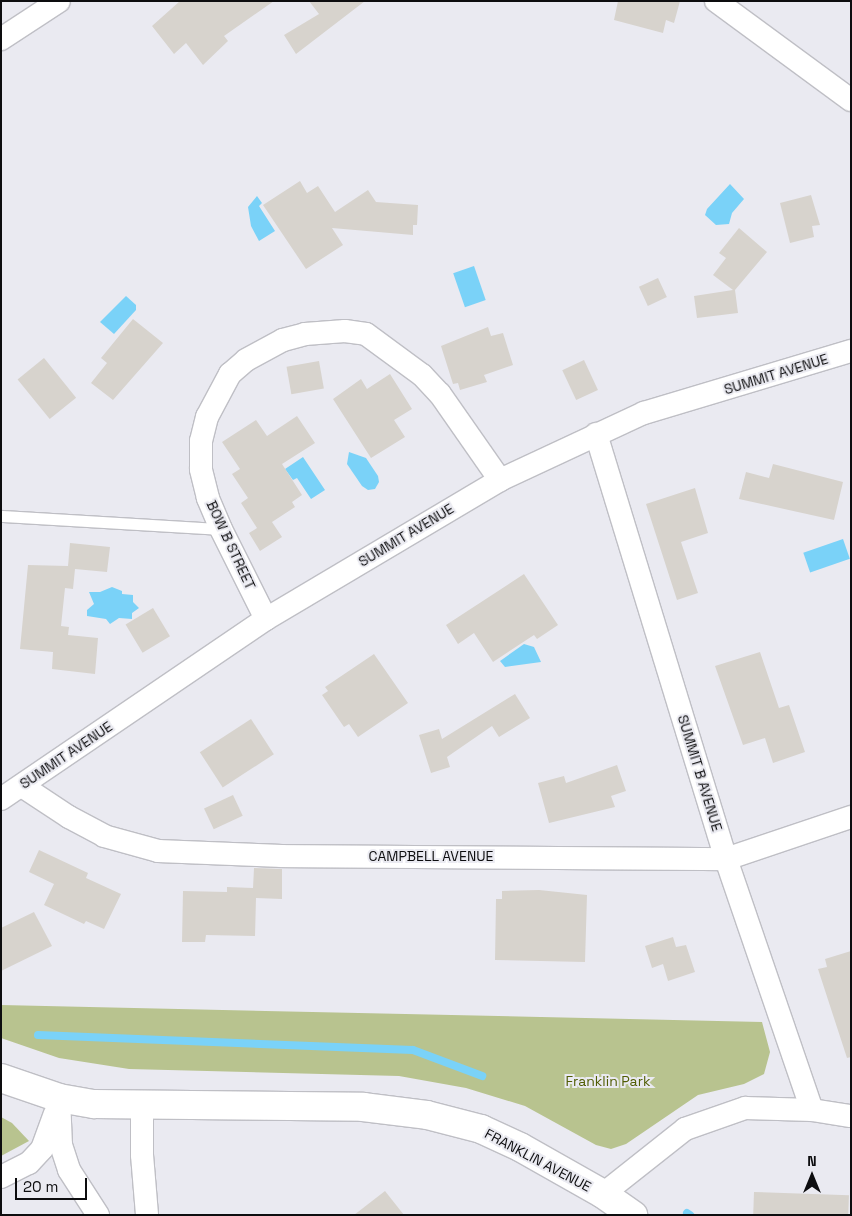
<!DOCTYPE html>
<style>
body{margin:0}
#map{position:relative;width:852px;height:1216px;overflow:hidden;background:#eaeaf1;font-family:"Space Grotesk",sans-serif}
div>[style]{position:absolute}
.green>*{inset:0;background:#b8c38f}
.water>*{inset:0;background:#7ad2f8;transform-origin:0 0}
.stream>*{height:8px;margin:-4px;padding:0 4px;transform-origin:4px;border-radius:4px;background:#7ad2f8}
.building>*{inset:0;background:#d7d3cd;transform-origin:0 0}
.roads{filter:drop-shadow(1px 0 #bfbfc5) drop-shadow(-1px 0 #bfbfc5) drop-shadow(0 1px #bfbfc5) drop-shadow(0 -1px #bfbfc5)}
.lane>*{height:11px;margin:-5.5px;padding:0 5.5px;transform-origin:5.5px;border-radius:5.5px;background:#fff}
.street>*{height:22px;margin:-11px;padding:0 11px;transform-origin:11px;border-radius:11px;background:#fff}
.secondary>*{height:28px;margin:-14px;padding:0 14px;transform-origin:14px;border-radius:14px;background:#fff}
span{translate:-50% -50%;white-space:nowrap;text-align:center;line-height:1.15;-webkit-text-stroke:4px #eaeaf1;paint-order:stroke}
.street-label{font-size:14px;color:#0d0d0f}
.park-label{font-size:14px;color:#515d04}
.frame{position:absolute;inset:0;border:2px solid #0d0d0f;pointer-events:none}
.north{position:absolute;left:787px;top:1151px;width:50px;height:50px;-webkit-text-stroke:4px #eaeaf1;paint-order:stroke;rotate:0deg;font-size:14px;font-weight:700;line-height:20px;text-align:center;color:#0d0d0f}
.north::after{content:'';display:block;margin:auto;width:18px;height:22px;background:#0d0d0f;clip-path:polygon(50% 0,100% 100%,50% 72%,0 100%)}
.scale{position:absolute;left:15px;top:1178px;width:72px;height:22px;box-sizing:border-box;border:2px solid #0d0d0f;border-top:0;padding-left:6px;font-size:15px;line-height:18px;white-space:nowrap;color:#0d0d0f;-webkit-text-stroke:4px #eaeaf1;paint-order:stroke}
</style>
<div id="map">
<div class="green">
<i style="clip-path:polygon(1px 1005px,762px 1022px,770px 1052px,764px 1074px,744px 1084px,698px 1095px,626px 1144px,611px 1149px,596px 1145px,525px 1106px,466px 1088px,399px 1076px,129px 1069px,59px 1058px,1px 1038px)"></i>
<i style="clip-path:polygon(1px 1117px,12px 1123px,29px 1141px,1px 1156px)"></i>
</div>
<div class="water">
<i style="clip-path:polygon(730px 184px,744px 199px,732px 213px,729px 224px,716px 225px,705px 215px,707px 209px)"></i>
<i style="clip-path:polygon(257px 196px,262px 203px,259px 206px,275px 231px,259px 241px,251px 226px,248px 207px)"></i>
<i style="left:474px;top:266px;width:36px;height:22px;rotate:71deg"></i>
<i style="clip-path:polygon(126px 296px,136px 305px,136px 310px,114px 334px,100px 322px)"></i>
<i style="clip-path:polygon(349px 452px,366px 458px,378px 476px,379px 482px,375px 489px,368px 490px,362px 486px,347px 464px)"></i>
<i style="clip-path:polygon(303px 457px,325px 490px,311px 499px,297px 478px,293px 480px,285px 469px)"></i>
<i style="left:843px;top:539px;width:21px;height:42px;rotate:71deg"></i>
<i style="clip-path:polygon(112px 587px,122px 591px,122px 594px,133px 595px,133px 602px,139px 608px,132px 613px,132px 619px,119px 618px,110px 624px,106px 619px,87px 616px,87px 610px,94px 604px,89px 592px,100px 592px)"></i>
<i style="clip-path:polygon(524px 644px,534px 647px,541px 662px,505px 667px,500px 661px)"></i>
</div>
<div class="stream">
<i style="left:38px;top:1035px;width:375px;rotate:2.3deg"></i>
<i style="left:413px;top:1050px;width:74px;rotate:20.6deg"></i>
<i style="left:687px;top:1213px;width:4px;rotate:34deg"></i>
</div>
<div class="building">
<i style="clip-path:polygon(180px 1px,274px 1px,224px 36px,228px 41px,203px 65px,186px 43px,174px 54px,152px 26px)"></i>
<i style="clip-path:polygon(309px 1px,365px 1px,296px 54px,284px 35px,319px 14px)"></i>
<i style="clip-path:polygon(618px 1px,680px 1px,674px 23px,666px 20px,663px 33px,614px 20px)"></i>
<i style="clip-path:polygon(300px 181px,307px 193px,318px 186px,335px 212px,368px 190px,376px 202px,418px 205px,417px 225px,413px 225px,413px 235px,332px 228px,343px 245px,306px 269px,263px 205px)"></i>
<i style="clip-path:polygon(811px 195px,820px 225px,812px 226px,814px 237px,790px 243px,780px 203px)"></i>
<i style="clip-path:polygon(739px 228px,767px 252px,735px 290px,738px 313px,697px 318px,694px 296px,733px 290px,713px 275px,726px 258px,719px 253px)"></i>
<i style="left:658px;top:278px;width:21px;height:21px;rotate:65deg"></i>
<i style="clip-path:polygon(133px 319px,163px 343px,113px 400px,91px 383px,107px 363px,101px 358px)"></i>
<i style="clip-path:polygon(488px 327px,491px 336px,503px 333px,513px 365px,484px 375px,487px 382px,460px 390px,458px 383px,453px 384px,441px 346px)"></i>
<i style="left:44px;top:358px;width:51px;height:34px;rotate:51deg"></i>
<i style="left:584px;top:360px;width:33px;height:24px;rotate:65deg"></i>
<i style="left:319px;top:361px;width:28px;height:33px;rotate:80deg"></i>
<i style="clip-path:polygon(390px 374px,412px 409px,394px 420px,405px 437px,371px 458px,333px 399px,361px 379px,367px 389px)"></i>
<i style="clip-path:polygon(297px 416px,315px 443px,282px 464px,302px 495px,292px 502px,295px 507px,272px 522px,282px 537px,260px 551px,249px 533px,257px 528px,241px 503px,248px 498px,232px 474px,240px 469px,222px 442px,256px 420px,267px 436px)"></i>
<i style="clip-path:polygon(773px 464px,843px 482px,834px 520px,739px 499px,746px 472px,769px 478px)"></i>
<i style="clip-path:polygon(695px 488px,708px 533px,681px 542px,698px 593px,677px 600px,646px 504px)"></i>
<i style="clip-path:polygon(70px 543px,110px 547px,107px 572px,75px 569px,73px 589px,65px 588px,61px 626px,69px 627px,68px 635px,98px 638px,95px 674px,52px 669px,53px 652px,20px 649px,28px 565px,68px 566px)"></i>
<i style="clip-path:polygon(524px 574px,558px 625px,537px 639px,534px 635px,493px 662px,474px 633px,458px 644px,446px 625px)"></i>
<i style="left:153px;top:608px;width:33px;height:32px;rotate:59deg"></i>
<i style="clip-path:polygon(760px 652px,779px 708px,789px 705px,805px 752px,773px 763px,765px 738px,743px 745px,715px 666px)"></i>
<i style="clip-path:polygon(374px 654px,408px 703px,358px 737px,349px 724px,344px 727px,322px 695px,328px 691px,325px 687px)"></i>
<i style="clip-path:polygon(515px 694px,530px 718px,499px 737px,492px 726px,447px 757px,450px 767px,431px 773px,419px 735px,439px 729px,442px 739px)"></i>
<i style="left:251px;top:719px;width:42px;height:61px;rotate:57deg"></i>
<i style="clip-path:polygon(617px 765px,626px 791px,611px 796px,615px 807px,549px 823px,538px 783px,564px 776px,566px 783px)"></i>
<i style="left:233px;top:795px;width:23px;height:32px;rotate:65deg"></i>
<i style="clip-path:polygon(39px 850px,88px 873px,86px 878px,121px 894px,104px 929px,86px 921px,84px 924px,44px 905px,54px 884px,29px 872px)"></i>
<i style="clip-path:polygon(254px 868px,282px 869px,282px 899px,256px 898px,255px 936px,206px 935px,205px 942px,182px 942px,183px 891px,227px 892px,227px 887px,253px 888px)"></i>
<i style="clip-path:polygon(539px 890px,587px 895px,585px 962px,495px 960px,496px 899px,502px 899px,502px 891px)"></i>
<i style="clip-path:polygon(34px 912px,52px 946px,1px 971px,1px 928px)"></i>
<i style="clip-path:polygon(673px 937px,676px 947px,686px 945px,695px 972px,668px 981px,663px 964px,652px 968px,645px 946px)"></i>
<i style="clip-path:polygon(851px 951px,851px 1057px,847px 1058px,818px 969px,827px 967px,825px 959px)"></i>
<i style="clip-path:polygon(385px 1191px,404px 1215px,354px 1215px)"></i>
<i style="left:754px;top:1192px;width:95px;height:23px;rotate:2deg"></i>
</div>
<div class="roads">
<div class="lane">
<i style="left:1px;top:516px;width:220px;rotate:3.4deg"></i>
</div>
<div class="street">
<i style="left:716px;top:1px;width:167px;rotate:36.3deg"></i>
<i style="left:1px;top:39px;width:69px;rotate:-33.2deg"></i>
<i style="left:596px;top:434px;width:444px;rotate:73deg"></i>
<i style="left:726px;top:859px;width:265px;rotate:71.1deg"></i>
<i style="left:266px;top:619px;width:101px;rotate:-116.6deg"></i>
<i style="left:221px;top:529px;width:34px;rotate:-113deg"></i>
<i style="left:208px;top:498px;width:30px;rotate:-104deg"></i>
<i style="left:201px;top:469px;width:28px;rotate:-90deg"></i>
<i style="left:201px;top:441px;width:25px;rotate:-76deg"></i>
<i style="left:207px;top:417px;width:49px;rotate:-61.9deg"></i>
<i style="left:230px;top:374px;width:21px;rotate:-41deg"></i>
<i style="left:246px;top:360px;width:42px;rotate:-28.4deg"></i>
<i style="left:283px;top:340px;width:23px;rotate:-15deg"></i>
<i style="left:305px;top:334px;width:40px;rotate:-4.3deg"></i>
<i style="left:345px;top:331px;width:21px;rotate:8deg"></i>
<i style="left:366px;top:334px;width:69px;rotate:36.2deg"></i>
<i style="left:422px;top:375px;width:26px;rotate:47deg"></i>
<i style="left:440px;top:394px;width:105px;rotate:55.1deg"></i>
<i style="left:22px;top:786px;width:56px;rotate:33.4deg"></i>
<i style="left:69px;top:817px;width:40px;rotate:28deg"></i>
<i style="left:104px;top:836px;width:56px;rotate:15.5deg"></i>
<i style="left:158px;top:851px;width:124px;rotate:2.3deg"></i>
<i style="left:282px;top:856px;width:444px;rotate:0.4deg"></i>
<i style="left:726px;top:859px;width:132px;rotate:-18.6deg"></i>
<i style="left:1px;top:799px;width:320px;rotate:-34.2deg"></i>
<i style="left:266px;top:619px;width:272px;rotate:-30.7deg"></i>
<i style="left:500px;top:480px;width:159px;rotate:-25deg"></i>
<i style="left:644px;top:413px;width:216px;rotate:-16.7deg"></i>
<i style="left:59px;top:1098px;width:47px;rotate:87.6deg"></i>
<i style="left:61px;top:1145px;width:26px;rotate:72deg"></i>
<i style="left:69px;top:1170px;width:54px;rotate:57.2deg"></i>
<i style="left:142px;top:1106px;width:49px;rotate:90deg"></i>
<i style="left:142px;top:1155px;width:60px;rotate:85.2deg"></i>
<i style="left:1px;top:1177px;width:31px;rotate:-27deg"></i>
<i style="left:29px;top:1163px;width:19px;rotate:-47deg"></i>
<i style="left:42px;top:1149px;width:37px;rotate:-70deg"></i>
<i style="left:603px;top:1194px;width:105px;rotate:-38.4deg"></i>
<i style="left:685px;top:1129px;width:64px;rotate:-19.3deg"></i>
<i style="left:745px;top:1108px;width:67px;rotate:1.7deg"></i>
<i style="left:812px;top:1110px;width:39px;rotate:9deg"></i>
</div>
<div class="secondary">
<i style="left:1px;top:1078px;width:61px;rotate:19deg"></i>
<i style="left:59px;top:1098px;width:36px;rotate:10deg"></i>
<i style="left:94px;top:1104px;width:269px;rotate:0.6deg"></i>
<i style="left:363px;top:1107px;width:64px;rotate:7.1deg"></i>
<i style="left:427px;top:1115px;width:56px;rotate:14.5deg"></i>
<i style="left:481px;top:1129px;width:43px;rotate:24.8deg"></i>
<i style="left:520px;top:1147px;width:95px;rotate:29.5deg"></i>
<i style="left:603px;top:1194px;width:37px;rotate:35deg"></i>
</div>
</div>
<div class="street-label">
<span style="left:776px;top:374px;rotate:-17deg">SUMMIT AVENUE</span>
<span style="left:406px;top:535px;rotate:-31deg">SUMMIT AVENUE</span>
<span style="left:231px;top:545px;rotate:65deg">BOW B STREET</span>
<span style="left:66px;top:755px;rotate:-34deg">SUMMIT AVENUE</span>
<span style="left:700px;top:773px;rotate:73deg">SUMMIT B AVENUE</span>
<span style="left:431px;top:856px">CAMPBELL AVENUE</span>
<span style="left:538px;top:1160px;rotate:28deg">FRANKLIN AVENUE</span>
</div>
<div class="park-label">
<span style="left:608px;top:1081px">Franklin Park</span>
</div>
<div class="frame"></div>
<div class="north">N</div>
<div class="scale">20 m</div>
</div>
